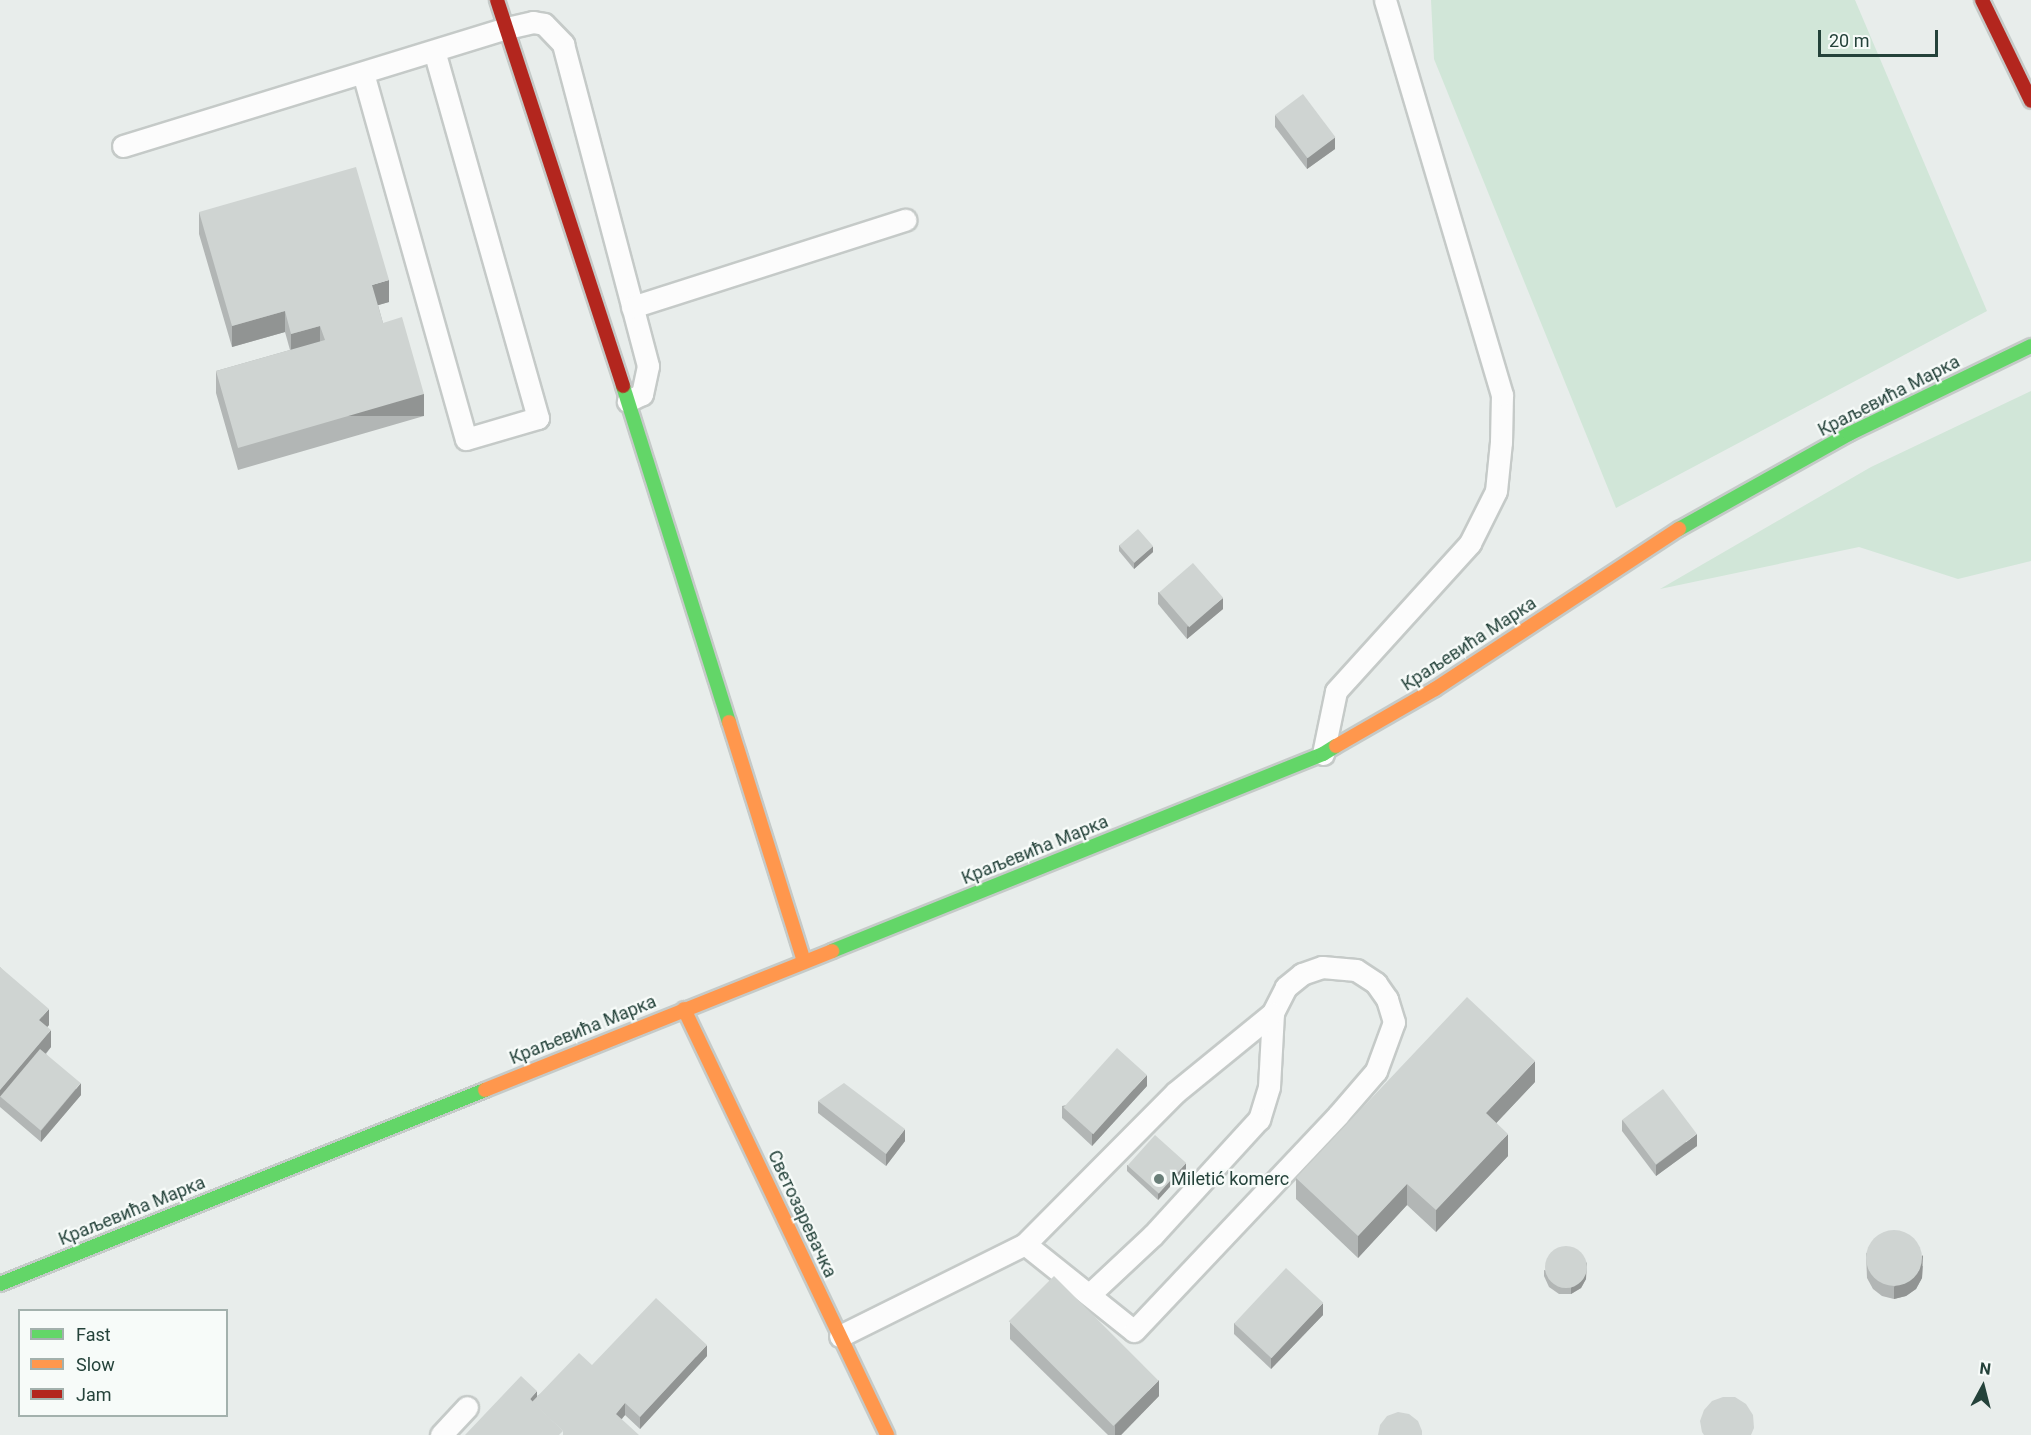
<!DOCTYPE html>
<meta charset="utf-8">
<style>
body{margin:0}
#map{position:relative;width:2031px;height:1435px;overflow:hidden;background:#e8edeb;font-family:Roboto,sans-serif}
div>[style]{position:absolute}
.green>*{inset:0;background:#d1e6d8}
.roads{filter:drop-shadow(2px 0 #c5cac8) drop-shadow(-2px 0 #c5cac8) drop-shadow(0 2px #c5cac8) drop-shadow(0 -2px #c5cac8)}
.lane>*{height:21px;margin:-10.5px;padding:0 10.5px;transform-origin:10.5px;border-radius:10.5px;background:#fcfcfc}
.fast>*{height:14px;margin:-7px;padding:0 7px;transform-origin:7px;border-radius:7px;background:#63d668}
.slow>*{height:14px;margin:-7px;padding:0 7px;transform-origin:7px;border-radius:7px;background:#ff974d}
.jam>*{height:14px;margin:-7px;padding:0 7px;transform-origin:7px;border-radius:7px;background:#b3261e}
.wall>*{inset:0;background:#b2b6b5}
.shaded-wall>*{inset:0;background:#919493;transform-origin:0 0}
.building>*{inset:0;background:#cfd4d2;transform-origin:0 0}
.round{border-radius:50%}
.dots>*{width:16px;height:16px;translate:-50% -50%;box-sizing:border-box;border:3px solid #f7fbf9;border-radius:50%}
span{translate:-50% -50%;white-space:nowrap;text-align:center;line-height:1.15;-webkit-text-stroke:4.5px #f7fbf9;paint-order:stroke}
.street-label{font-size:18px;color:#24423a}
.poi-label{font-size:18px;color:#24423a}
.left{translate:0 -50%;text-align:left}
.legend{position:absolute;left:18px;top:1309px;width:210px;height:108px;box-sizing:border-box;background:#f7fbf9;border:2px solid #a3b1ad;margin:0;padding:8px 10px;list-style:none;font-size:18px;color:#24423a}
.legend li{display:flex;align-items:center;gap:12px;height:30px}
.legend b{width:30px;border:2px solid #a3b1ad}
.north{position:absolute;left:1953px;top:1357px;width:60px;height:60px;-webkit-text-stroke:4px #f7fbf9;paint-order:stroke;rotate:7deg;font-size:16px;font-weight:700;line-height:24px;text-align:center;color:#24423a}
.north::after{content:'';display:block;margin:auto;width:21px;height:27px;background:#24423a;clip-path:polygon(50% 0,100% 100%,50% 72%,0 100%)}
.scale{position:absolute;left:1818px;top:30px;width:120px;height:27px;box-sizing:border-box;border:3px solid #24423a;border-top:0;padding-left:8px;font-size:18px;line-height:21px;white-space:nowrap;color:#24423a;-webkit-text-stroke:4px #f7fbf9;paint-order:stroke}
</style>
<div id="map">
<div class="green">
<i style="clip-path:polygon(1431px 0,1855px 0,1987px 311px,1616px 508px,1434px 59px)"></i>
<i style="clip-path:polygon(2031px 391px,2031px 561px,1958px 579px,1859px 547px,1660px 589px,1871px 467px)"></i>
</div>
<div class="roads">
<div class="lane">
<i style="left:363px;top:73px;width:380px;rotate:74.3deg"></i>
<i style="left:466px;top:439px;width:75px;rotate:-16.3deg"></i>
<i style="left:538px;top:418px;width:381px;rotate:-105.8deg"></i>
<i style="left:123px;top:146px;width:402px;rotate:-17.1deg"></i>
<i style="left:507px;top:28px;width:27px;rotate:-13deg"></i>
<i style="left:533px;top:22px;width:11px;rotate:10deg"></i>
<i style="left:544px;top:24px;width:28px;rotate:46deg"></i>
<i style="left:563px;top:44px;width:333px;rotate:75.2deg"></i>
<i style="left:648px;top:366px;width:29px;rotate:102deg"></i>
<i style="left:642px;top:394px;width:16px;rotate:153deg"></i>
<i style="left:632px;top:307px;width:287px;rotate:-17.7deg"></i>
<i style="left:1323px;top:754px;width:64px;rotate:-78.3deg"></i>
<i style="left:1336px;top:691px;width:200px;rotate:-47.8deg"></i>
<i style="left:1470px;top:543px;width:58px;rotate:-63.4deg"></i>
<i style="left:1496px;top:491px;width:49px;rotate:-84.2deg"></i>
<i style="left:1501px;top:442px;width:47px;rotate:-88.8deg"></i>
<i style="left:1502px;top:395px;width:412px;rotate:-106.5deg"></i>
<i style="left:1025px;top:1244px;width:139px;rotate:38.6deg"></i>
<i style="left:1134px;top:1331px;width:297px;rotate:-46.6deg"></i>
<i style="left:1338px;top:1115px;width:58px;rotate:-49.2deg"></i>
<i style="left:1376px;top:1071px;width:52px;rotate:-69.8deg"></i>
<i style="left:1394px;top:1022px;width:24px;rotate:-107deg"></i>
<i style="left:1387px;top:999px;width:19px;rotate:-125deg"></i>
<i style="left:1376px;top:983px;width:24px;rotate:-147deg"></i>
<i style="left:1356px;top:970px;width:34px;rotate:-175deg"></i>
<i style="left:1322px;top:967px;width:21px;rotate:161deg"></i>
<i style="left:1302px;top:974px;width:21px;rotate:141deg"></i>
<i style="left:1286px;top:987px;width:29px;rotate:117deg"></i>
<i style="left:1273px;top:1013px;width:74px;rotate:93.1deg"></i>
<i style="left:1269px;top:1087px;width:34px;rotate:107deg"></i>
<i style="left:1259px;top:1119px;width:157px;rotate:132.4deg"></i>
<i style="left:1153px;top:1235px;width:86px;rotate:136.9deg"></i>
<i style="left:840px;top:1336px;width:207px;rotate:-26.4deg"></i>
<i style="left:1025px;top:1244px;width:214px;rotate:-45.2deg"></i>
<i style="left:1176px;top:1092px;width:125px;rotate:-39.2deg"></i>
<i style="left:441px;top:1435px;width:38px;rotate:-47deg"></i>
</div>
<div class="fast">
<i style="left:623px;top:386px;width:352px;rotate:72.5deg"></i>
<i style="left:1679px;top:529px;width:195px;rotate:-29.2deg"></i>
<i style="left:1849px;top:434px;width:202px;rotate:-25.8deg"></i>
<i style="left:832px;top:951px;width:529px;rotate:-21.86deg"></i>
<i style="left:1323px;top:754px;width:15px;rotate:-32deg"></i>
<i style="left:0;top:1284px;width:522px;rotate:-21.8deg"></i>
</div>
<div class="slow">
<i style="left:729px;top:722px;width:250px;rotate:72.6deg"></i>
<i style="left:1336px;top:746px;width:114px;rotate:-29.9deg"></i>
<i style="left:1435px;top:689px;width:292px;rotate:-33.3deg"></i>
<i style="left:684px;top:1009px;width:472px;rotate:64.5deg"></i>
<i style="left:485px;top:1090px;width:374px;rotate:-21.8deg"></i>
</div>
<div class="jam">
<i style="left:497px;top:0;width:406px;rotate:71.9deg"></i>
<i style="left:1982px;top:0;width:112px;rotate:64.1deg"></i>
</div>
</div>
<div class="wall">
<i style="clip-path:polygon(1275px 115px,1335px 149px,1307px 169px,1275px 127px)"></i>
<i style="clip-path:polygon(199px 212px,389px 302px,378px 305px,383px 323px,424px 416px,238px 470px,216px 393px,216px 371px,290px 350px,285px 332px,232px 347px,199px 234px)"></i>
<i style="clip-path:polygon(1119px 545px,1153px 552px,1134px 569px,1119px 551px)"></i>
<i style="clip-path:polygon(1158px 592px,1223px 609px,1187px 639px,1158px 604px)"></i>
<i style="clip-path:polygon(0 967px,49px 1025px,47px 1027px,51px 1047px,46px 1054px,81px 1095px,41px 1142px,0 1107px)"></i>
<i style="clip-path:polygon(1535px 1082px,1496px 1123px,1508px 1156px,1436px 1232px,1407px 1205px,1358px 1258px,1296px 1199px,1296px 1178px)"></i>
<i style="clip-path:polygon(1147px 1086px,1092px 1146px,1062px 1118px,1062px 1106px)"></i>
<i style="clip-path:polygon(818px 1101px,905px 1141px,886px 1166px,818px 1113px)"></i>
<i style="clip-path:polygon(1622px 1120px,1697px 1146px,1656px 1176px,1622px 1131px)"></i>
<i style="clip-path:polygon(1127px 1165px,1186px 1169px,1158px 1200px,1127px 1171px)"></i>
<i style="clip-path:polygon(1866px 1253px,1923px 1266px,1922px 1278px,1916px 1289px,1906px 1296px,1894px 1299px,1882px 1296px,1873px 1289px,1867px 1278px)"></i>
<i style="clip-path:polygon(1544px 1270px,1586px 1279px,1581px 1288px,1571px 1294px,1559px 1294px,1549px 1287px,1544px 1276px)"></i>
<i style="clip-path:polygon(1323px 1315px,1271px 1369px,1234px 1334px,1234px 1323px)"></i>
<i style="clip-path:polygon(1010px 1322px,1159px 1396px,1121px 1435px,1108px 1435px,1010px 1339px)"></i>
<i style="clip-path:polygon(707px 1356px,640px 1429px,625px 1415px,622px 1419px,537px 1396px,592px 1365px)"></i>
</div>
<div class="shaded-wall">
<i style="clip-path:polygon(1335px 137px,1335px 149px,1307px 169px,1307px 158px)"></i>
<i style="clip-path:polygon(389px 280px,389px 302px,372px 307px,372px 285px)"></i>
<i style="clip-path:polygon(285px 311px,285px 332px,232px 347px,232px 326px)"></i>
<i style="clip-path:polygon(320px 326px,320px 347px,291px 356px,291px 334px)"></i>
<i style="left:424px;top:394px;width:22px;height:194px;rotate:90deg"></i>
<i style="clip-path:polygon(1153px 546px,1153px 552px,1134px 569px,1134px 563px)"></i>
<i style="clip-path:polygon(1223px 598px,1223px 609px,1187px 639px,1187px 627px)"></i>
<i style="clip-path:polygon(49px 1009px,49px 1025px,39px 1036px,39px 1020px)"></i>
<i style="clip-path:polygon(51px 1030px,51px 1047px,6px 1100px,0 1096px,0 1090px)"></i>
<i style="clip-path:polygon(1535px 1061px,1535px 1082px,1486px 1134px,1486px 1113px)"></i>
<i style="clip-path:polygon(1147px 1075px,1147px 1086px,1092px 1146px,1092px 1134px)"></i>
<i style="clip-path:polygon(81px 1083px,81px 1095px,41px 1142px,41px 1131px)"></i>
<i style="clip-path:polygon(905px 1129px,905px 1141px,886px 1166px,886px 1154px)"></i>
<i style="clip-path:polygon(1508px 1134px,1508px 1156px,1436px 1232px,1436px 1210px)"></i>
<i style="clip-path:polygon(1697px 1134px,1697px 1146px,1656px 1176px,1656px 1165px)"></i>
<i style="clip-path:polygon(1186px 1163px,1186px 1169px,1158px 1200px,1158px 1194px)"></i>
<i style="clip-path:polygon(1407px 1184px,1407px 1205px,1358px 1258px,1358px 1236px)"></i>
<i style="clip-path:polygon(1923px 1255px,1922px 1278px,1916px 1289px,1906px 1296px,1894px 1299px,1894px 1287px)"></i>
<i style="clip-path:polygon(1587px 1262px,1586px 1279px,1581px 1288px,1571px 1294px,1571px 1288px)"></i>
<i style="clip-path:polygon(1323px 1303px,1323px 1315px,1271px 1369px,1271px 1358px)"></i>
<i style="clip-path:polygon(707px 1345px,707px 1356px,640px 1429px,640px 1417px)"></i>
<i style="clip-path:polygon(1159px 1380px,1159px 1396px,1121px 1435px,1115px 1435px,1115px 1425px)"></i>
<i style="clip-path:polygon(537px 1391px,537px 1408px,530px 1399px)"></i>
<i style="clip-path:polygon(625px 1403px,625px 1415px,616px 1425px,616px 1414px)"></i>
</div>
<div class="building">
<i style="left:1303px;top:94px;width:54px;height:35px;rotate:53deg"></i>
<i style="clip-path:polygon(356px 167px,389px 280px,372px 285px,383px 323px,402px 317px,424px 394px,238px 448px,216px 371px,325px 340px,320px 326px,291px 334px,285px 311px,232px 326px,199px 212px)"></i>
<i style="left:1138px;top:529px;width:23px;height:25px;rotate:49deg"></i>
<i style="left:1193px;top:563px;width:46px;height:45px;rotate:49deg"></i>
<i style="clip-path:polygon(0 967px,49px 1009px,39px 1020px,51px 1030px,0 1090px)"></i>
<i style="clip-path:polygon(1467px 997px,1535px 1061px,1486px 1113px,1508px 1134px,1436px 1210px,1407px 1184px,1358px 1236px,1296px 1178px)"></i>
<i style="left:1117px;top:1048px;width:40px;height:80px;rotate:42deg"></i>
<i style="left:40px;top:1049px;width:53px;height:62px;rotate:40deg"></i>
<i style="clip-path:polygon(844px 1083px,905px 1129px,886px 1154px,818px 1101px)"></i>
<i style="left:1663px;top:1089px;width:56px;height:51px;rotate:53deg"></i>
<i style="left:1155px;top:1135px;width:42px;height:41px;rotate:42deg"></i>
<i class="round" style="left:1866px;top:1230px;width:56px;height:56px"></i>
<i class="round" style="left:1545px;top:1246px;width:42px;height:42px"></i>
<i style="left:1286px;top:1268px;width:51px;height:76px;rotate:43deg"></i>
<i style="left:1054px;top:1276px;width:148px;height:64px;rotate:45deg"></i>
<i style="clip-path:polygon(656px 1298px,707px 1345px,640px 1417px,625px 1403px,616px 1414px,639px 1435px,563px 1435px,563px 1431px,532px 1402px,579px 1353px,592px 1365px)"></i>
<i style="clip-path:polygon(521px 1376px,537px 1391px,530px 1399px,563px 1431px,559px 1435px,465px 1435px)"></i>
<i style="clip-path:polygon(1723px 1397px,1735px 1397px,1746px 1404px,1753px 1415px,1754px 1428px,1751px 1435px,1704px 1435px,1702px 1432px,1700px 1421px,1704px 1410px,1712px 1401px)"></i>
<i style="clip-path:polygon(1398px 1412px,1409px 1414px,1418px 1421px,1422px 1431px,1422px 1435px,1378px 1435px,1380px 1425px,1387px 1416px)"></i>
</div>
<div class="dots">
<i style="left:1159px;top:1179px;background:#697e78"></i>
</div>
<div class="street-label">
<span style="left:1889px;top:396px;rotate:-27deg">Краљевића Марка</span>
<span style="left:1469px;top:644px;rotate:-33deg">Краљевића Марка</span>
<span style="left:1035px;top:850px;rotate:-22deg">Краљевића Марка</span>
<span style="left:583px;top:1030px;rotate:-22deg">Краљевића Марка</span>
<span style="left:132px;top:1211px;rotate:-22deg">Краљевића Марка</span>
<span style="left:802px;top:1214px;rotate:65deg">Светозаревачка</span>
</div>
<div class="poi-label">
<span class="left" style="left:1171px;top:1179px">Miletić komerc</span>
</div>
<ul class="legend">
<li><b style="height:8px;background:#63d668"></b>Fast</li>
<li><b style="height:8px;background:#ff974d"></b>Slow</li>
<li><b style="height:8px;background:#b3261e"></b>Jam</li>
</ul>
<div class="north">N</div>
<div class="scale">20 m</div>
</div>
